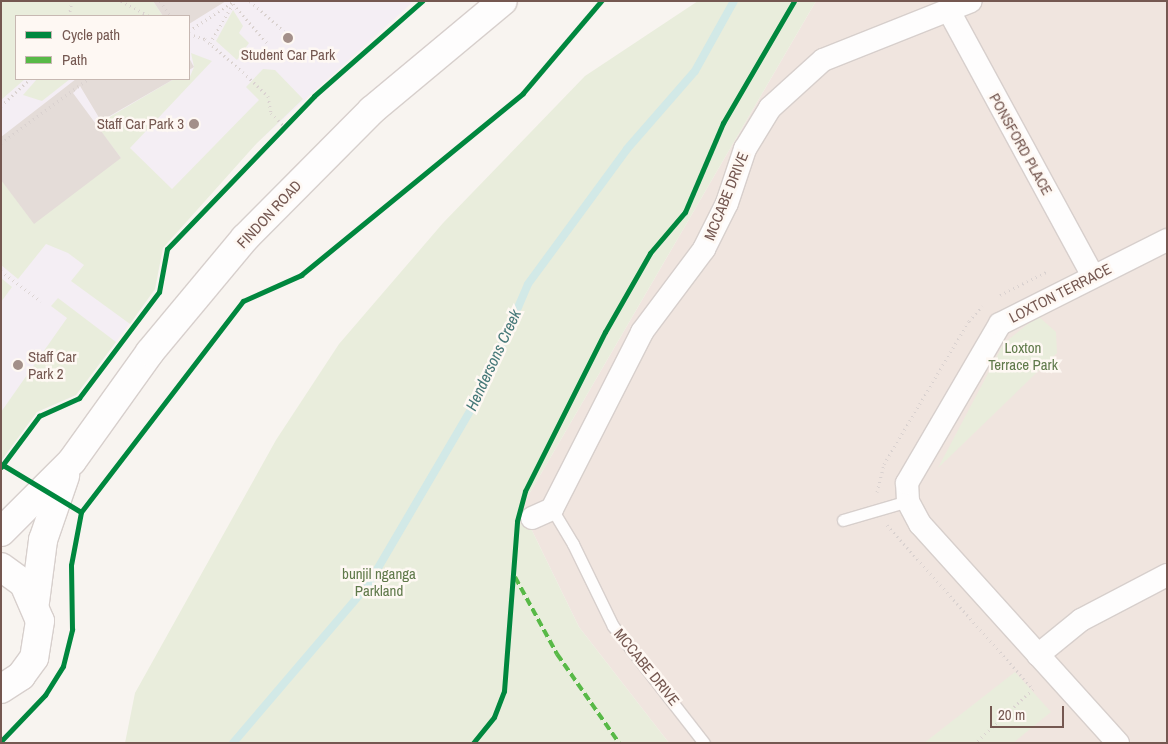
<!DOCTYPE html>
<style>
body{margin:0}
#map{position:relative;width:1168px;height:744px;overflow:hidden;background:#f8f4f0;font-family:"Archivo Narrow",sans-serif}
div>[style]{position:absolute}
.residential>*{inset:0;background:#f0e5df}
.education>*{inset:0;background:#f4eef4}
.green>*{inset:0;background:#e9eddc}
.stream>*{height:8px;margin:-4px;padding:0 4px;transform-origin:4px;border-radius:4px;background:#d2e9e7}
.building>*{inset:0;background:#e4dcd8}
.path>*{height:3px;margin-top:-1.5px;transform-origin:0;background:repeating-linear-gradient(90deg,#dad2d0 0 1px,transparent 0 5px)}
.roads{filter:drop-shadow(1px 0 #d7cfcc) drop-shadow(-1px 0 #d7cfcc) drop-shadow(0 1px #d7cfcc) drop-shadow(0 -1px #d7cfcc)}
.service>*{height:11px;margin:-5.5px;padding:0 5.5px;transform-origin:5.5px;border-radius:5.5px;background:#fefdfd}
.minor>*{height:22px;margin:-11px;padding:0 11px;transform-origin:11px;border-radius:11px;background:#fefdfd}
.secondary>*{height:28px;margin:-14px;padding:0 14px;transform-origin:14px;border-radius:14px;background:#fefdfd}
.quiet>*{height:4px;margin-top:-2px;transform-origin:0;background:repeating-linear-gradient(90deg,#58b947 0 8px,transparent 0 12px)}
.cycleway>*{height:5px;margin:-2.5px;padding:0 2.5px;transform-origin:2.5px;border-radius:2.5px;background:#00873e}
.dots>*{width:14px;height:14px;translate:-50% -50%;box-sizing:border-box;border:2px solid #fef8f3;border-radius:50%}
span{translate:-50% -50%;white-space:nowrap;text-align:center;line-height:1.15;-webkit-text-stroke:5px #fef8f3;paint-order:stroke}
.poi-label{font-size:15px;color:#755851}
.right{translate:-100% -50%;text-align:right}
.left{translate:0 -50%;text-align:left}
.street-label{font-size:15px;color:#755851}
.park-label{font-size:15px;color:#5f794a}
.water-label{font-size:16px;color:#467878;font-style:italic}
.frame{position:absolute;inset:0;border:2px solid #755851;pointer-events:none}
.legend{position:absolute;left:15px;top:15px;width:175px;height:65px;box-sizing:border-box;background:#fef8f3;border:1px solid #c7b8b2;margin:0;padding:6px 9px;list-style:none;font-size:15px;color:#755851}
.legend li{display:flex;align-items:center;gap:10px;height:25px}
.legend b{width:25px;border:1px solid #c7b8b2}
.scale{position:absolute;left:990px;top:706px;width:74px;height:22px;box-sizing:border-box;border:2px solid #755851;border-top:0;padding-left:6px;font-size:15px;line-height:18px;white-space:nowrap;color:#755851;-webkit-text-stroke:4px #fef8f3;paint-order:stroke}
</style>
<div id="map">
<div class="residential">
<i style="clip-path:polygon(816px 1px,1167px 1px,1167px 743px,669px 743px,579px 627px,521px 508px)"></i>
</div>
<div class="education">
<i style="clip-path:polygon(evenodd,1px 1px,414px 1px,257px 143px,163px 247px,155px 289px,116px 342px,76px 395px,37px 412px,1px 461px,1px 1px,16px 16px,189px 16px,189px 79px,16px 79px,16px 16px)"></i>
</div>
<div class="green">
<i style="clip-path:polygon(1px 1px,153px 1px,163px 16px,16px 16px,16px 79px,25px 79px,1px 100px)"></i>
<i style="clip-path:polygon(698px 1px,816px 1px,521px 508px,579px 627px,669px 743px,125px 743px,135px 693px,276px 440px,339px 344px,443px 223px,585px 76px)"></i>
<i style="clip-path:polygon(233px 10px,243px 26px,239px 33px,249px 43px,237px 60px,216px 41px)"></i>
<i style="clip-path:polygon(191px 53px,212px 61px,130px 148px,172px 189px,259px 100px,246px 87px,263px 69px,275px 70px,303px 99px,257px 143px,163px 248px,155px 289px,130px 324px,71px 281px,84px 265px,68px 253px,46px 244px,18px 279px,1px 265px,1px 180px,121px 158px,96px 125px,174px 79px,189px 79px,194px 67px)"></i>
<i style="clip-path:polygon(37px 79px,70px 79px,42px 101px,23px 95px)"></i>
<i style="clip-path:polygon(1px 278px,12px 287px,1px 302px)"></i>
<i style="clip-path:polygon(58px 298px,116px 342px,76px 395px,37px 412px,1px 461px,1px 412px,67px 318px,51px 306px)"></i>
<i style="clip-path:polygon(1038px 316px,1056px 332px,1057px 353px,938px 468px,1004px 343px)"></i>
<i style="clip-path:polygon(1015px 672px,1051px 712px,1013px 743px,924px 743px)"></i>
</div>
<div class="stream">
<i style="left:233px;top:743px;width:208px;rotate:-49.5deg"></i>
<i style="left:368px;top:585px;width:225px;rotate:-59.6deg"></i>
<i style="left:482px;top:391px;width:116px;rotate:-66.7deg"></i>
<i style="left:528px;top:284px;width:167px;rotate:-53.7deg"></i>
<i style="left:627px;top:149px;width:103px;rotate:-48.9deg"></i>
<i style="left:695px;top:71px;width:80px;rotate:-60.9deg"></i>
</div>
<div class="building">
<i style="clip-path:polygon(153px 1px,226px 1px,189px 24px,189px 16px,163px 16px)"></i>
<i style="clip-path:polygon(189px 58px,194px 67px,189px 70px)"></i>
<i style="clip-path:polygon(76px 79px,174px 79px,101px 121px,80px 86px,73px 93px,121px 158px,34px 224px,1px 180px,1px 137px)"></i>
</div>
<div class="path">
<i style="left:121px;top:1px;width:32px;rotate:28deg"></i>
<i style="left:160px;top:1px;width:18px;rotate:56deg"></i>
<i style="left:250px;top:1px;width:45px;rotate:41.4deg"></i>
<i style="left:233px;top:4px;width:55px;rotate:48.7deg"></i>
<i style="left:69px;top:16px;width:15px;rotate:-79deg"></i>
<i style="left:189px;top:31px;width:54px;rotate:-33.7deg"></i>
<i style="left:189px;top:34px;width:17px;rotate:17deg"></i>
<i style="left:205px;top:39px;width:50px;rotate:41deg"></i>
<i style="left:243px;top:72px;width:35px;rotate:44deg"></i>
<i style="left:268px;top:96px;width:17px;rotate:80deg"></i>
<i style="left:271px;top:113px;width:18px;rotate:45deg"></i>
<i style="left:210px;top:43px;width:45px;rotate:-59.5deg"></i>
<i style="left:1px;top:106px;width:40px;rotate:-43deg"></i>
<i style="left:1px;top:143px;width:108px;rotate:-36.3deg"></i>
<i style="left:1px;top:271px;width:50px;rotate:36.9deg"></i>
<i style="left:1000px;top:295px;width:54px;rotate:-26.6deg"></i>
<i style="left:877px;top:492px;width:29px;rotate:-76deg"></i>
<i style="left:884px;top:464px;width:166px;rotate:-59.3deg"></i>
<i style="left:969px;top:321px;width:20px;rotate:-49deg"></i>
<i style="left:887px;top:525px;width:220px;rotate:48.3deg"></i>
<i style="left:1033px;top:689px;width:79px;rotate:137deg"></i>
</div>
<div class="roads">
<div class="service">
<i style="left:552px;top:509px;width:41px;rotate:59deg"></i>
<i style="left:573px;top:544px;width:91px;rotate:64deg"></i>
<i style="left:613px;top:626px;width:148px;rotate:52.1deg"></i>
<i style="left:843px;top:520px;width:68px;rotate:-16.3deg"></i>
</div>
<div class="minor">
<i style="left:949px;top:11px;width:302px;rotate:61.5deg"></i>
<i style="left:532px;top:518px;width:22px;rotate:-24deg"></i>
<i style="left:552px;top:509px;width:199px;rotate:-63deg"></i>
<i style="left:642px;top:332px;width:104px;rotate:-53.2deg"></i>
<i style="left:704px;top:249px;width:51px;rotate:-63.4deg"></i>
<i style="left:727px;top:203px;width:57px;rotate:-71.6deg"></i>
<i style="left:745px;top:149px;width:48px;rotate:-58.6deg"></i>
<i style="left:770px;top:108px;width:72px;rotate:-42.2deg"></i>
<i style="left:823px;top:60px;width:159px;rotate:-21.7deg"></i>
<i style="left:1038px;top:655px;width:55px;rotate:-39.1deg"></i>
<i style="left:1081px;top:620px;width:97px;rotate:-27.6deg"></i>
<i style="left:1118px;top:743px;width:295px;rotate:-132.1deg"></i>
<i style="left:920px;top:524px;width:26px;rotate:-118deg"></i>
<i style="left:908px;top:501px;width:18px;rotate:-93deg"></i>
<i style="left:907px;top:483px;width:184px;rotate:-59.7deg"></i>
<i style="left:1000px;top:324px;width:187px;rotate:-26.7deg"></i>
</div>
<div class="secondary">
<i style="left:1px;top:532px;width:100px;rotate:-45deg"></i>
<i style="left:72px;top:461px;width:134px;rotate:-54.4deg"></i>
<i style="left:150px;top:352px;width:148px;rotate:-50.2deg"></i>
<i style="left:245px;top:238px;width:180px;rotate:-45.2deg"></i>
<i style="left:372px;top:110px;width:170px;rotate:-39.8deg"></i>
<i style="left:1px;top:567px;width:29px;rotate:36deg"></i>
<i style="left:24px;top:584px;width:40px;rotate:66.6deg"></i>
<i style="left:40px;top:621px;width:37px;rotate:99deg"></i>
<i style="left:34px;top:658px;width:22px;rotate:126deg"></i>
<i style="left:21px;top:676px;width:24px;rotate:147deg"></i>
<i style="left:35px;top:602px;width:63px;rotate:-82.6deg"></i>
<i style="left:43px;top:540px;width:68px;rotate:-71deg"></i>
</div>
</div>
<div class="quiet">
<i style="left:515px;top:577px;width:88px;rotate:61.4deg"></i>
<i style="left:557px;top:654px;width:108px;rotate:55.1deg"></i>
</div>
<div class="cycleway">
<i style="left:3px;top:465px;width:91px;rotate:31.1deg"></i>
<i style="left:1px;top:467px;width:64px;rotate:-53.3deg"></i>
<i style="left:39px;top:416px;width:44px;rotate:-24.2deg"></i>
<i style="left:79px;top:398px;width:133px;rotate:-53deg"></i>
<i style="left:159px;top:292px;width:44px;rotate:-79.5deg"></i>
<i style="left:167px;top:249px;width:212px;rotate:-46.1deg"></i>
<i style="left:314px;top:96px;width:144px;rotate:-41.3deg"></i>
<i style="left:1px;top:741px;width:64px;rotate:-46.3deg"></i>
<i style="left:45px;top:695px;width:34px;rotate:-58deg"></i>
<i style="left:63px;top:666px;width:38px;rotate:-76deg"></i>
<i style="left:72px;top:629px;width:64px;rotate:-90.9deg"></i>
<i style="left:71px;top:565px;width:54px;rotate:-79.3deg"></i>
<i style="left:81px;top:512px;width:266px;rotate:-52.5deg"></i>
<i style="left:243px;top:301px;width:64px;rotate:-24.1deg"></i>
<i style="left:301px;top:275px;width:287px;rotate:-39.3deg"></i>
<i style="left:523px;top:93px;width:121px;rotate:-49.7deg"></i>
<i style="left:473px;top:743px;width:33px;rotate:-51deg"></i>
<i style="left:494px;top:717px;width:28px;rotate:-69deg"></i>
<i style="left:504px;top:691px;width:170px;rotate:-85.6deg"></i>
<i style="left:517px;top:521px;width:31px;rotate:-75deg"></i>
<i style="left:525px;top:491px;width:178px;rotate:-63.3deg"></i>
<i style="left:605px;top:332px;width:91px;rotate:-60.3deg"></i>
<i style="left:650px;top:253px;width:54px;rotate:-49.5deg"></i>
<i style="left:685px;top:212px;width:97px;rotate:-66.9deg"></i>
<i style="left:723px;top:123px;width:141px;rotate:-59.8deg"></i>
</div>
<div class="dots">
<i style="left:288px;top:38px;background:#a38f89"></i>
<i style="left:194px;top:124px;background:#a38f89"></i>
<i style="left:18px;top:365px;background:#a38f89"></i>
</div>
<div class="poi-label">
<span style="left:288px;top:55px">Student Car Park</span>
<span class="right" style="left:184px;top:124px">Staff Car Park 3</span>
<span class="left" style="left:28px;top:365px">Staff Car<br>Park 2</span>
</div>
<div class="street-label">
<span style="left:1021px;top:144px;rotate:61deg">PONSFORD PLACE</span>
<span style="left:726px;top:196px;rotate:-68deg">MCCABE DRIVE</span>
<span style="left:269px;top:214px;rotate:-47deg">FINDON ROAD</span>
<span style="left:1060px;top:293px;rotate:-27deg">LOXTON TERRACE</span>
<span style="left:647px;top:667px;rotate:51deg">MCCABE DRIVE</span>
</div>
<div class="park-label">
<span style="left:1023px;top:356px">Loxton<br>Terrace Park</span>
<span style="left:379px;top:582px">bunjil nganga<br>Parkland</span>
</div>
<div class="water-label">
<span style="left:493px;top:360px;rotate:-65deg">Hendersons Creek</span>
</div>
<div class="frame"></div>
<ul class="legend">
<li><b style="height:6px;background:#00873e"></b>Cycle path</li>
<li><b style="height:6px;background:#58b947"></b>Path</li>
</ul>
<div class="scale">20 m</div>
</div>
